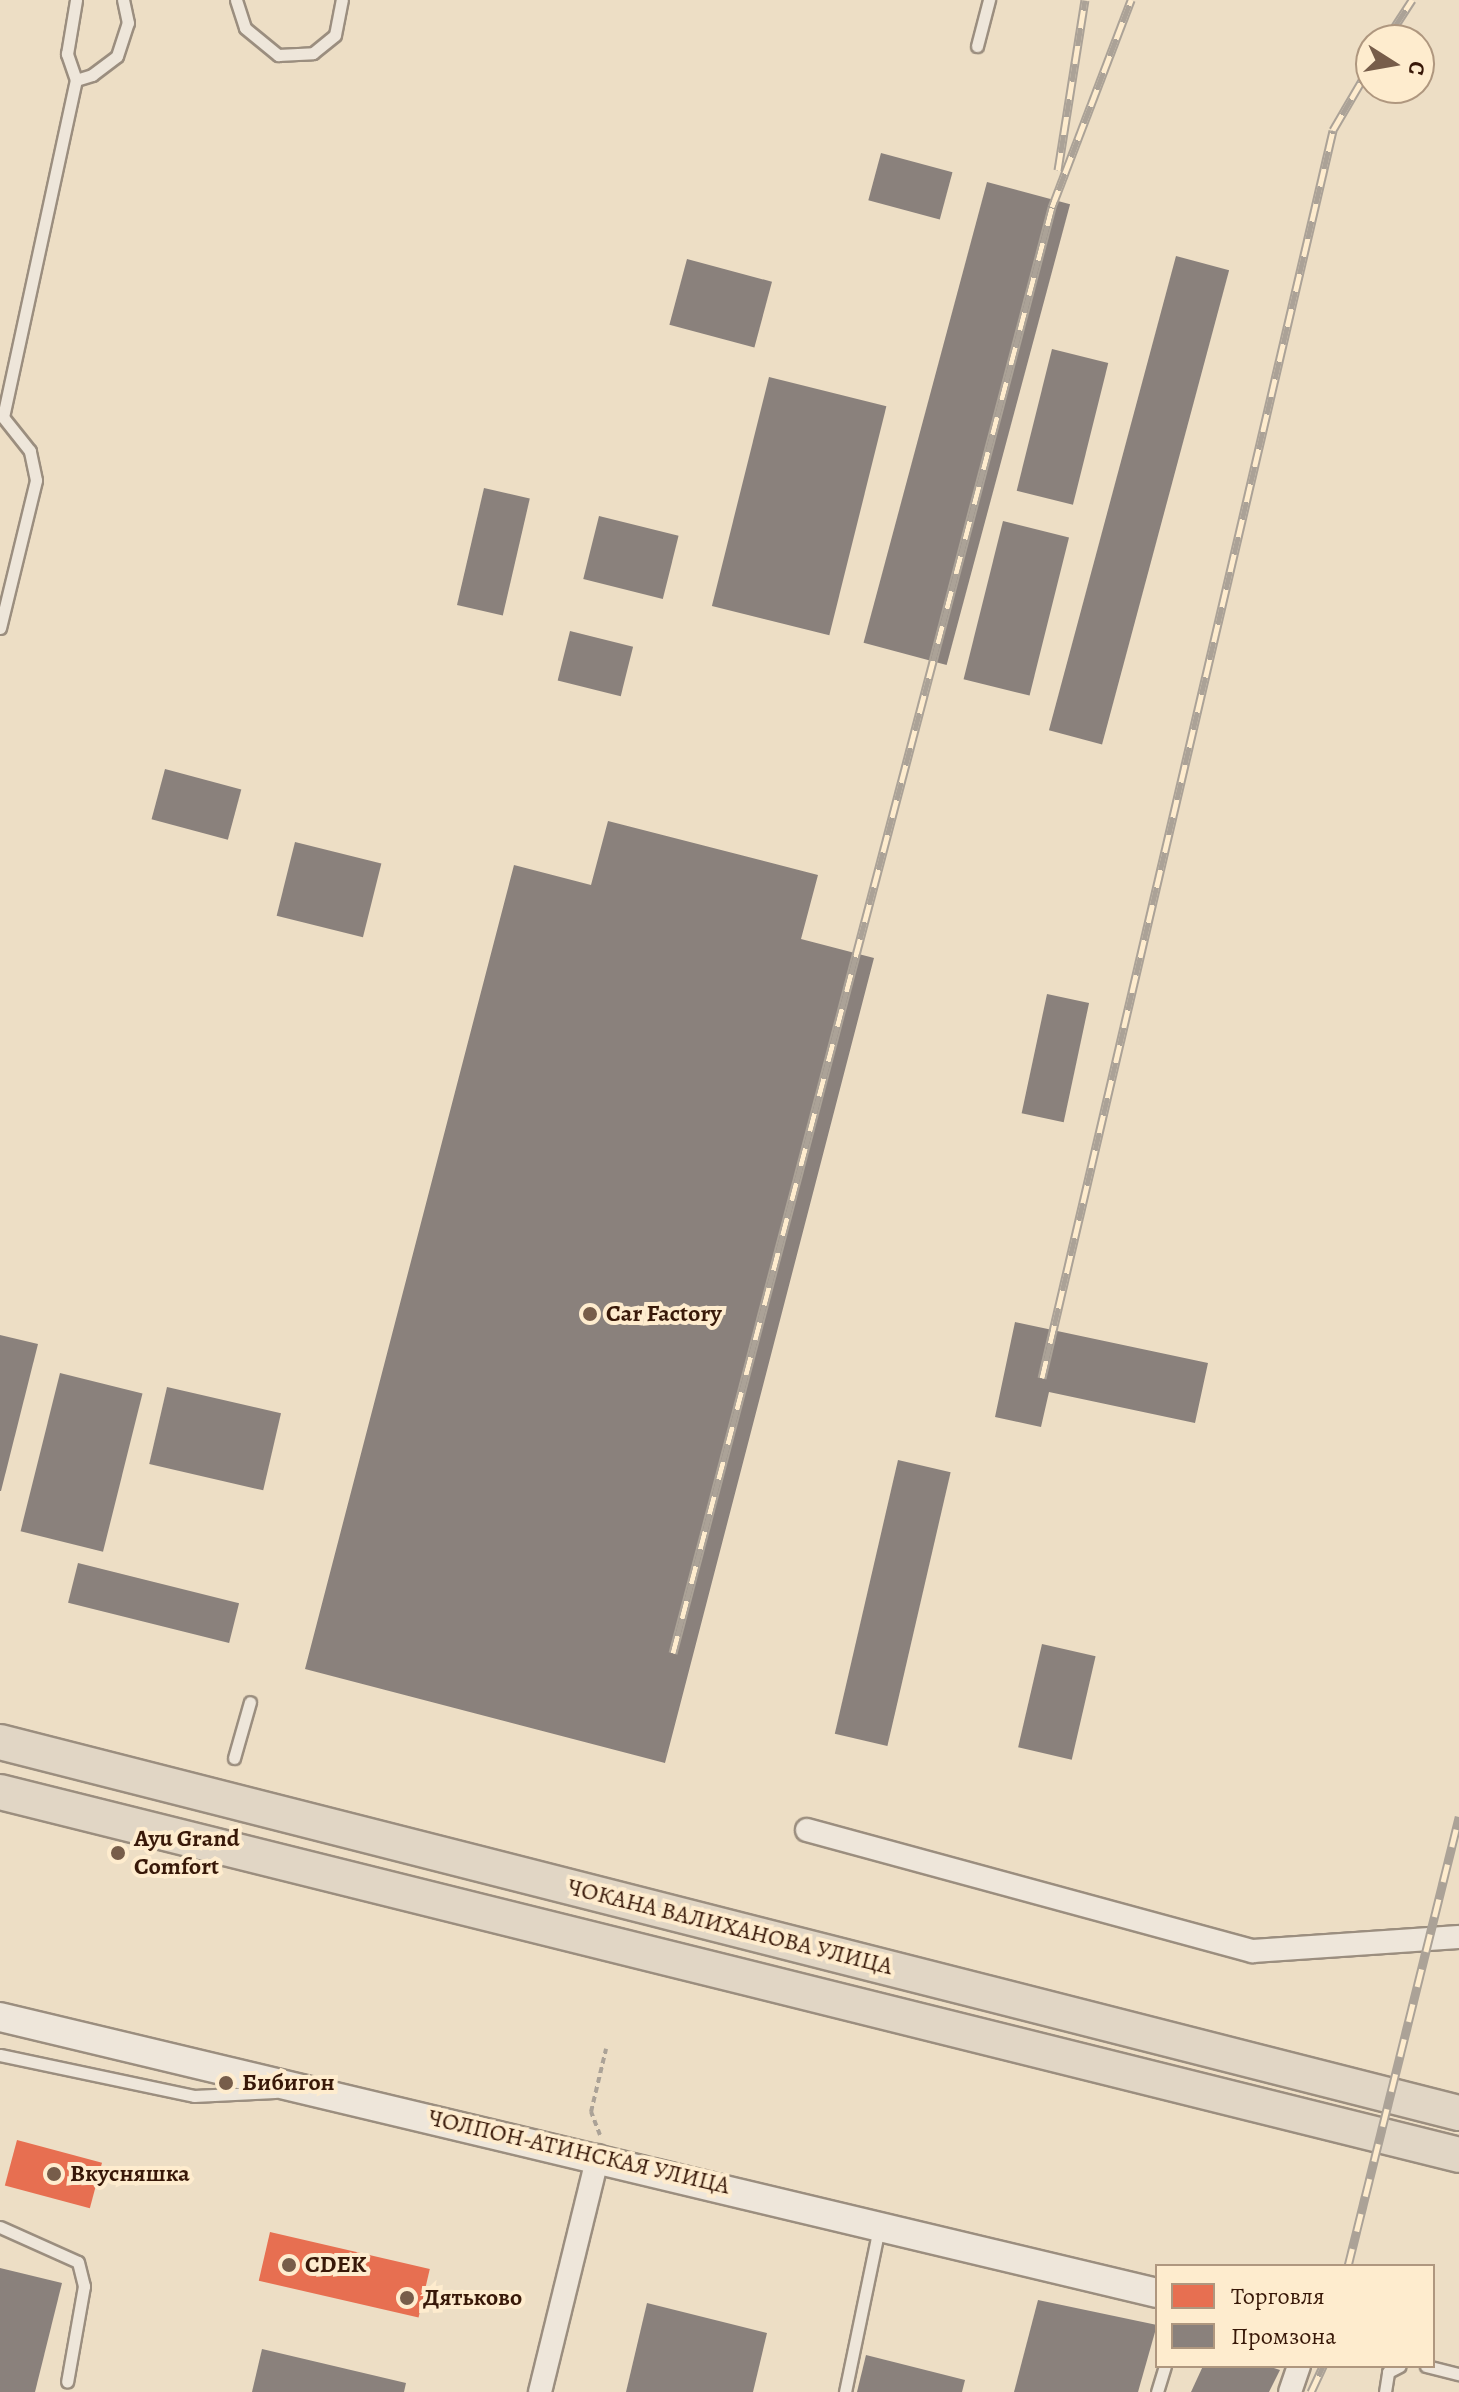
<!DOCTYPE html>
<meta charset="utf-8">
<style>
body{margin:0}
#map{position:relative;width:1459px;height:2392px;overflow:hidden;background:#eddec5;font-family:Alegreya,serif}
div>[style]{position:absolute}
.shops>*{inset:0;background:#e76f51;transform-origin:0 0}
.industry>*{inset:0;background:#8a817c;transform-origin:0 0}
.path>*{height:4px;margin-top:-2px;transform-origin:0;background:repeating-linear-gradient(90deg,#aba297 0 6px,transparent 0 10px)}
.roads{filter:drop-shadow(2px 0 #9b8e7f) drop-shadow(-2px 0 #9b8e7f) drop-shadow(0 2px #9b8e7f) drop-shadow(0 -2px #9b8e7f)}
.service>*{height:11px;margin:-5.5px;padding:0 5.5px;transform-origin:5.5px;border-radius:5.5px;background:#eee6da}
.minor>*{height:22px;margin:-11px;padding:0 11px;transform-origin:11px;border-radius:11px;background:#eee6da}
.tertiary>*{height:28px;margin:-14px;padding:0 14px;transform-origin:14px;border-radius:14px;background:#eee6da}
.primary>*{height:34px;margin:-17px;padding:0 17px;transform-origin:17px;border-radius:17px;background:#e1d6c5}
.rail>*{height:9px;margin-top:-4.5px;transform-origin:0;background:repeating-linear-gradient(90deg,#feecce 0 18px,#aba297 0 36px);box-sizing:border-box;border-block:2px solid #aba297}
.dots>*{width:22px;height:22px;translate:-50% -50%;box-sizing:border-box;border:4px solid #feecce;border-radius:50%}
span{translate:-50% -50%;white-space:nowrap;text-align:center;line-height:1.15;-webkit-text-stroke:8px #feecce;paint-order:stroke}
.poi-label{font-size:24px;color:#381808;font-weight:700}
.left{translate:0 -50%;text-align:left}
.street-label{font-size:24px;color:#381808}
.legend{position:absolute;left:1155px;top:2264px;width:280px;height:104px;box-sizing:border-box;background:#feecce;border:2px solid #af977f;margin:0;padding:10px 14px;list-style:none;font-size:24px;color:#381808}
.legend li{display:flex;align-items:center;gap:16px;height:40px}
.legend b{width:40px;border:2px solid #af977f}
.north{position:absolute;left:1355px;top:24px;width:80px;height:80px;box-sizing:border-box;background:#feecce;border:2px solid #af977f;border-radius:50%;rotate:101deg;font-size:22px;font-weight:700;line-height:32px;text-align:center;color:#381808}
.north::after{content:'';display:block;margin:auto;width:28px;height:36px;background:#775d4a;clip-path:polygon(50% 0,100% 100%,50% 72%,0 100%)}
</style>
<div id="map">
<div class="shops">
<i style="left:17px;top:2140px;width:88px;height:47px;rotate:15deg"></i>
<i style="left:270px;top:2232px;width:164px;height:50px;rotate:13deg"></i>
</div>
<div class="industry">
<i style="left:881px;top:153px;width:74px;height:49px;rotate:15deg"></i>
<i style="left:987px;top:182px;width:86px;height:477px;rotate:15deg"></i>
<i style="left:1176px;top:256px;width:55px;height:491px;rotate:15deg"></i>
<i style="left:687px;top:259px;width:88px;height:68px;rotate:15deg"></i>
<i style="left:1052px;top:349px;width:58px;height:146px;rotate:14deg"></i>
<i style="left:769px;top:377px;width:121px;height:236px;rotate:14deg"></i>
<i style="left:484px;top:488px;width:47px;height:120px;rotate:13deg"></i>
<i style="left:599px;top:516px;width:82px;height:65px;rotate:14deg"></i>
<i style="left:1003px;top:521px;width:68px;height:163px;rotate:14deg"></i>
<i style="left:570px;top:631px;width:65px;height:51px;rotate:14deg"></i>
<i style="left:165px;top:769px;width:79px;height:52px;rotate:15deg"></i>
<i style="clip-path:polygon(608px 821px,818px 875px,801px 939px,874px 958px,665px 1763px,305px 1669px,514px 865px,591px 885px)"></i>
<i style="left:295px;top:842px;width:89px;height:76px;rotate:14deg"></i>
<i style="left:1047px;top:994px;width:43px;height:122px;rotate:12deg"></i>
<i style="clip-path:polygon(1015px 1322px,1208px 1363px,1195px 1423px,1049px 1392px,1041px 1427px,995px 1417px)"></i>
<i style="clip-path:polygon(0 1335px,38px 1344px,1px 1491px,0 1491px)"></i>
<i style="left:60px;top:1373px;width:85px;height:163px;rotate:14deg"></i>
<i style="left:167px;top:1387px;width:117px;height:79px;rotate:13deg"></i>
<i style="left:898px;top:1460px;width:54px;height:281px;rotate:13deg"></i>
<i style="left:78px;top:1563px;width:166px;height:41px;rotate:14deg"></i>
<i style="left:1042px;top:1644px;width:55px;height:106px;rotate:13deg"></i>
<i style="clip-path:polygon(0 2268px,62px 2283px,35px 2392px,0 2392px)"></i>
<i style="clip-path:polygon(1038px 2300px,1157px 2325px,1138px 2392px,1014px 2392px)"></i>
<i style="clip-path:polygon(647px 2303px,767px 2333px,753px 2392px,626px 2392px)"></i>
<i style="clip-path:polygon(262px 2349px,406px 2383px,404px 2392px,252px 2392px)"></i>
<i style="clip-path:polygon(866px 2355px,965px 2380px,962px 2392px,857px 2392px)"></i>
<i style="clip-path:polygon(1203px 2366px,1268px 2366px,1280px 2370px,1269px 2392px,1191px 2392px)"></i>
</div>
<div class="path">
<i style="left:600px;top:2135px;width:25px;rotate:-111deg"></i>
<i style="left:591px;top:2112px;width:65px;rotate:-76.6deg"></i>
</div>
<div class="roads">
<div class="service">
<i style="left:236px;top:0;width:29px;rotate:72deg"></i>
<i style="left:245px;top:28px;width:43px;rotate:39.3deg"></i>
<i style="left:278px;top:55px;width:35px;rotate:-3deg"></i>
<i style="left:313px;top:53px;width:28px;rotate:-39deg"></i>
<i style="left:335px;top:35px;width:36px;rotate:-79deg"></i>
<i style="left:977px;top:46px;width:48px;rotate:-75.4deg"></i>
<i style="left:76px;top:80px;width:17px;rotate:-17deg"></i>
<i style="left:92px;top:75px;width:31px;rotate:-37deg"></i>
<i style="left:117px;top:56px;width:35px;rotate:-72deg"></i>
<i style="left:128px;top:23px;width:24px;rotate:-102deg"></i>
<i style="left:0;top:628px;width:152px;rotate:-76.3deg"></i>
<i style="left:36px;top:480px;width:30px;rotate:-102deg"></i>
<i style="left:30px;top:451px;width:43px;rotate:-128.5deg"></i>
<i style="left:3px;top:417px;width:345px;rotate:-77.8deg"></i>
<i style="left:76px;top:80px;width:28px;rotate:-109deg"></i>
<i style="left:67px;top:54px;width:55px;rotate:-80.5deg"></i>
<i style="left:234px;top:1758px;width:58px;rotate:-74.1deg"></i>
<i style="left:0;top:2055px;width:198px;rotate:11.9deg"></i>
<i style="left:194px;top:2096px;width:81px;rotate:-2.8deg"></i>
<i style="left:0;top:2227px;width:85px;rotate:24.2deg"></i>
<i style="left:78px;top:2262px;width:25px;rotate:76deg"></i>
<i style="left:84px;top:2286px;width:97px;rotate:100deg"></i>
<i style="left:1426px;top:2366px;width:34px;rotate:14deg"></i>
<i style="left:845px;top:2392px;width:167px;rotate:-78.3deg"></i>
<i style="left:1157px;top:2392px;width:27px;rotate:-73deg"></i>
<i style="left:1385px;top:2392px;width:20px;rotate:-81deg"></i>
<i style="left:1388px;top:2372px;width:13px;rotate:-27deg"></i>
</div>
<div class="minor">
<i style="left:807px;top:1830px;width:462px;rotate:15.2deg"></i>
<i style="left:1253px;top:1951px;width:206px;rotate:-3.9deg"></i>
<i style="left:540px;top:2392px;width:243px;rotate:-76.2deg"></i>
<i style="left:1290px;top:2392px;width:28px;rotate:-71deg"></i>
</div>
<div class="tertiary">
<i style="left:0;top:2017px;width:1189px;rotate:13.42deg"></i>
</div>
<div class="primary">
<i style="left:0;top:1742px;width:1505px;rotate:14.27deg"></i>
<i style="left:0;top:1792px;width:1503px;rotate:13.97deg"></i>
</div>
</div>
<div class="rail">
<i style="left:1386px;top:40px;width:48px;rotate:-57deg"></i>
<i style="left:1058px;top:170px;width:172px;rotate:-81deg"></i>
<i style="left:1042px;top:1378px;width:1281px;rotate:-76.87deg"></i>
<i style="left:1333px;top:130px;width:75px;rotate:-59.7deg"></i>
<i style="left:673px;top:1653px;width:1495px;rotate:-75.31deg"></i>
<i style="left:1052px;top:207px;width:222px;rotate:-69.1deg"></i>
<i style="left:1348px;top:2266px;width:463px;rotate:-76.1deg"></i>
<i style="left:1311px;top:2392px;width:29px;rotate:-65deg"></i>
</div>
<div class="dots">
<i style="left:590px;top:1314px;background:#775d4a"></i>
<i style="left:118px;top:1853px;background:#775d4a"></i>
<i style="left:226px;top:2083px;background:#775d4a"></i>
<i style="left:54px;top:2174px;background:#775d4a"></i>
<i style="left:289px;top:2265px;background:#775d4a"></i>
<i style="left:407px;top:2298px;background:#775d4a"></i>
</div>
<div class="poi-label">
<span class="left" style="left:606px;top:1314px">Car Factory</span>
<span class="left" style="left:134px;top:1853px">Ayu Grand<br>Comfort</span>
<span class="left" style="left:242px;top:2083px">Бибигон</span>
<span class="left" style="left:70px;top:2174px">Вкусняшка</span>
<span class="left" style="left:305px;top:2265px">CDEK</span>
<span class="left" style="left:423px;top:2298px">Дятьково</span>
</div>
<div class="street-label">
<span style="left:730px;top:1927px;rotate:14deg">ЧОКАНА ВАЛИХАНОВА УЛИЦА</span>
<span style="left:579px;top:2152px;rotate:13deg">ЧОЛПОН-АТИНСКАЯ УЛИЦА</span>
</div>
<ul class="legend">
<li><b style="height:22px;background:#e76f51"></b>Торговля</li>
<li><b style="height:22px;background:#8a817c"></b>Промзона</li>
</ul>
<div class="north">С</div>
</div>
